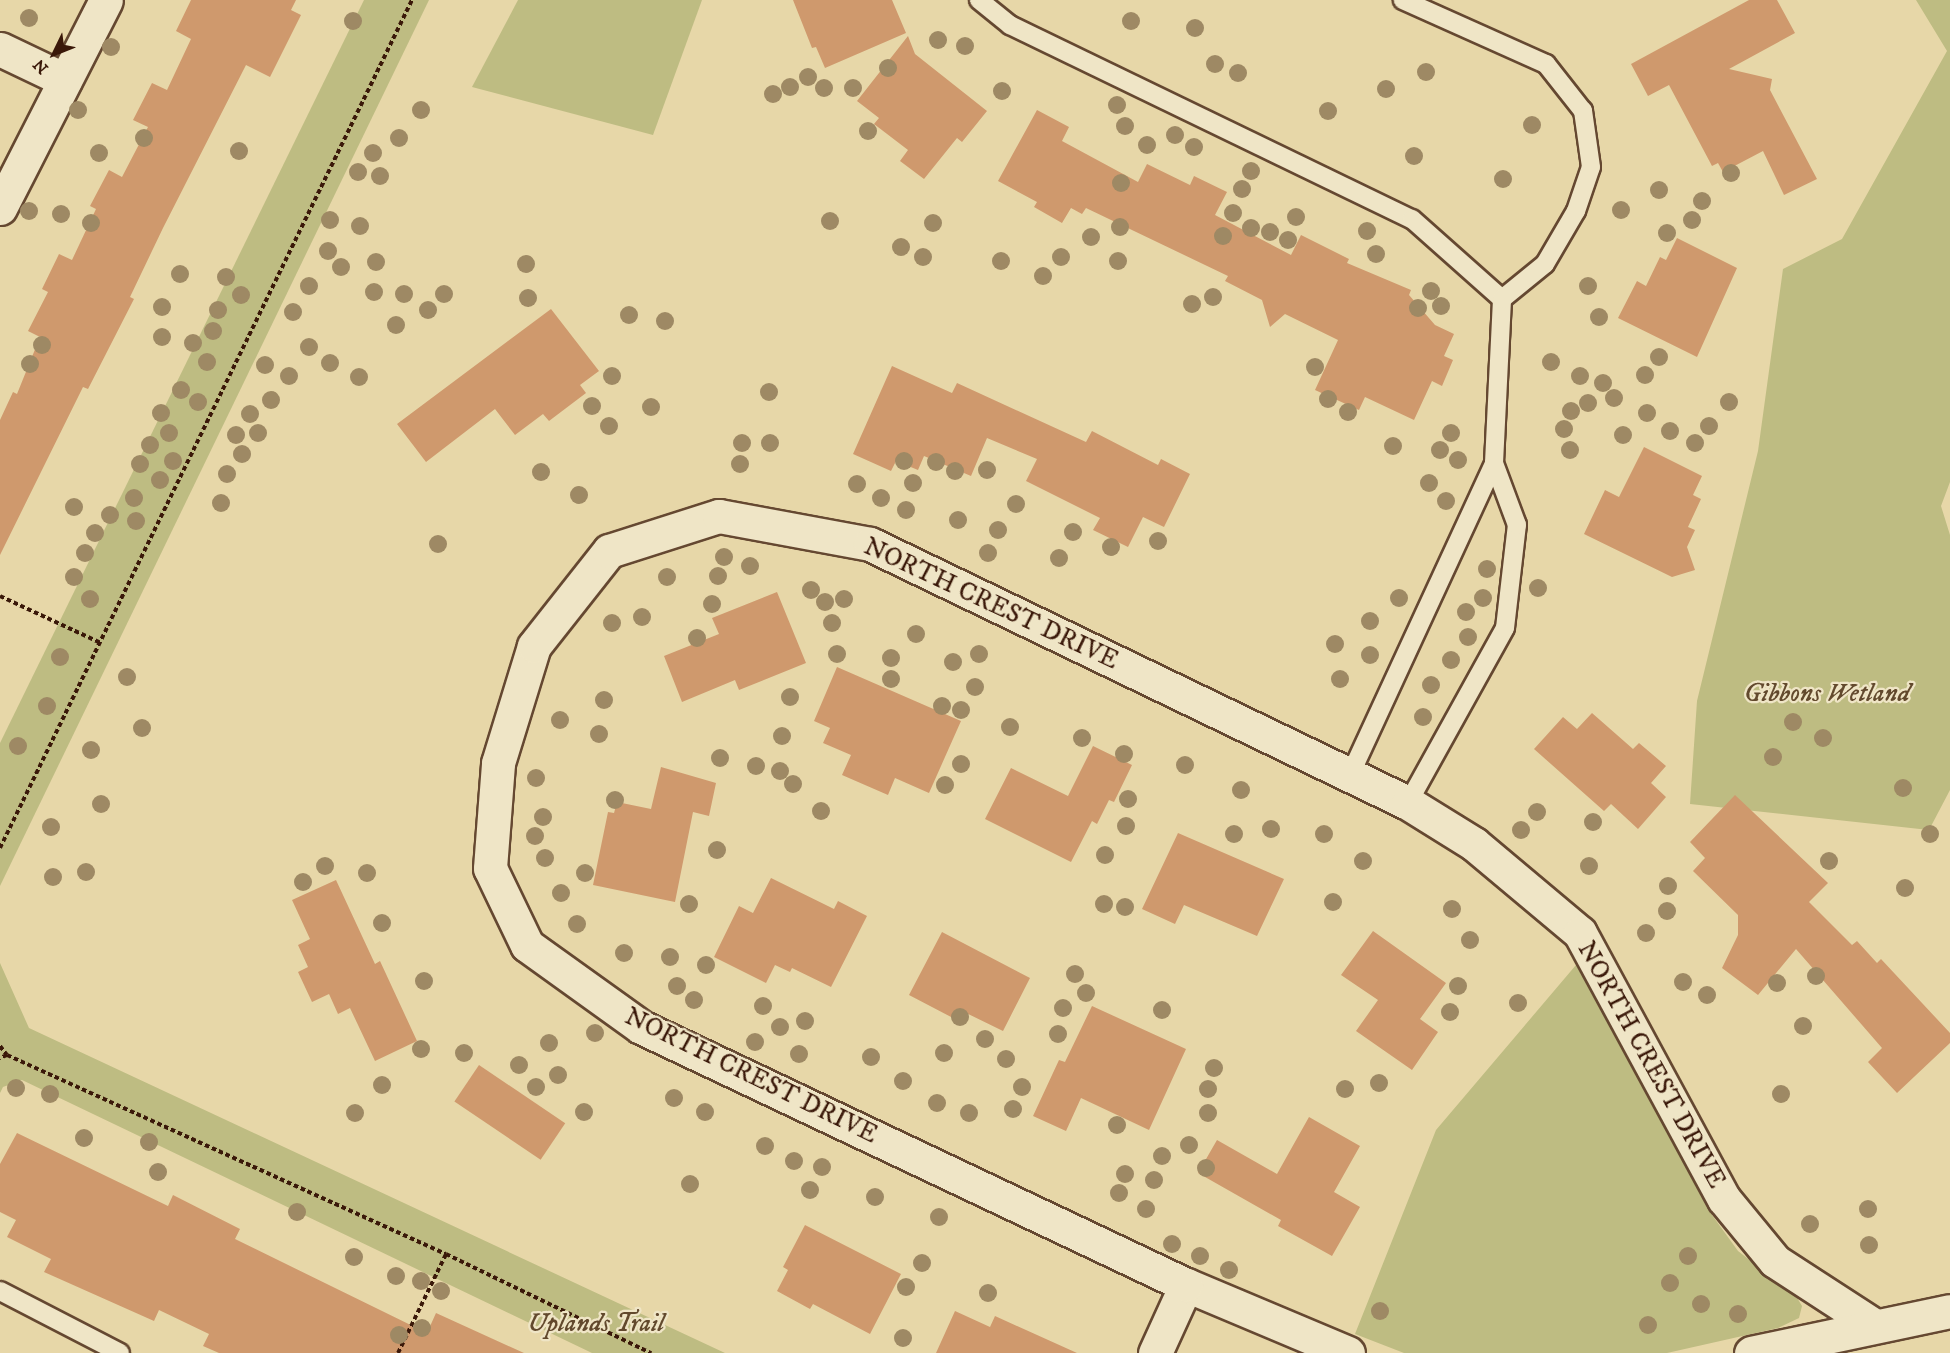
<!DOCTYPE html>
<style>
body{margin:0}
#map{position:relative;width:1950px;height:1353px;overflow:hidden;background:#e7d7a8;font-family:"IM FELL DW Pica",serif}
div>[style]{position:absolute}
.green>*{inset:0;background:#bebc82}
.building>*{inset:0;background:#cf996d;transform-origin:0 0}
.path>*{height:4px;margin-top:-2px;transform-origin:0;background:repeating-linear-gradient(90deg,#3a1809 0 4.5px,transparent 0 7.5px)}
.roads{filter:drop-shadow(2px 0 #654831) drop-shadow(-2px 0 #654831) drop-shadow(0 2px #654831) drop-shadow(0 -2px #654831)}
.service>*{height:18px;margin:-9px;padding:0 9px;transform-origin:9px;border-radius:9px;background:#efe5c6}
.minor>*{height:33px;margin:-16.5px;padding:0 16.5px;transform-origin:16.5px;border-radius:16.5px;background:#efe5c6}
.trees>*{width:18px;height:18px;margin:-9px;border-radius:50%;background:#9e8964}
span{translate:-50% -50%;white-space:nowrap;text-align:center;line-height:1.15;-webkit-text-stroke:4.5px #efe5c6;paint-order:stroke}
.street-label{font-size:26px;color:#3a1809}
.park-label{font-size:26px;color:#62492d;font-style:italic}
.north{position:absolute;left:24px;top:24px;width:60px;height:60px;-webkit-text-stroke:4px #efe5c6;paint-order:stroke;rotate:227deg;font-size:16px;font-weight:700;line-height:24px;text-align:center;color:#3a1809}
.north::after{content:'';display:block;margin:auto;width:21px;height:27px;background:#3a1809;clip-path:polygon(50% 0,100% 100%,50% 72%,0 100%)}
</style>
<div id="map">
<div class="green">
<i style="clip-path:polygon(364px 0,429px 0,0 886px,0 743px)"></i>
<i style="clip-path:polygon(518px 0,702px 0,653px 135px,472px 87px)"></i>
<i style="clip-path:polygon(1916px 0,1950px 0,1950px 482px,1941px 506px,1950px 535px,1950px 790px,1929px 830px,1690px 804px,1697px 701px,1758px 451px,1783px 269px,1842px 239px,1947px 51px)"></i>
<i style="clip-path:polygon(0 963px,29px 1028px,725px 1353px,592px 1353px,22px 1080px,3px 1087px,0 1093px)"></i>
<i style="clip-path:polygon(1576px 965px,1634px 1060px,1712px 1215px,1738px 1251px,1796px 1296px,1802px 1306px,1799px 1318px,1778px 1328px,1667px 1353px,1404px 1353px,1355px 1334px,1436px 1130px)"></i>
</div>
<div class="building">
<i style="clip-path:polygon(191px 0,296px 0,291px 10px,301px 15px,270px 77px,246px 65px,163px 228px,130px 297px,134px 299px,88px 389px,83px 387px,0 555px,0 420px,13px 392px,17px 394px,40px 337px,28px 331px,48px 292px,42px 289px,59px 254px,72px 260px,96px 209px,90px 206px,109px 170px,122px 177px,148px 127px,133px 120px,152px 83px,167px 90px,191px 39px,176px 31px)"></i>
<i style="clip-path:polygon(793px 0,892px 0,906px 33px,825px 68px,816px 47px,812px 48px)"></i>
<i style="clip-path:polygon(1749px 0,1777px 0,1795px 33px,1729px 69px,1772px 79px,1770px 90px,1817px 179px,1784px 195px,1763px 151px,1723px 172px,1718px 163px,1712px 166px,1669px 85px,1648px 96px,1631px 64px)"></i>
<i style="clip-path:polygon(908px 36px,915px 54px,987px 111px,962px 142px,957px 138px,924px 179px,900px 161px,908px 150px,874px 124px,879px 118px,857px 101px)"></i>
<i style="clip-path:polygon(1037px 110px,1069px 127px,1062px 141px,1138px 182px,1147px 164px,1190px 185px,1194px 176px,1227px 192px,1215px 215px,1291px 255px,1301px 235px,1349px 259px,1347px 263px,1411px 290px,1409px 295px,1435px 325px,1454px 334px,1444px 356px,1453px 360px,1442px 386px,1432px 381px,1414px 420px,1365px 397px,1359px 410px,1315px 390px,1338px 340px,1285px 314px,1270px 327px,1262px 300px,1225px 281px,1228px 276px,1086px 208px,1082px 214px,1071px 208px,1062px 223px,1034px 207px,1037px 202px,998px 181px)"></i>
<i style="clip-path:polygon(1677px 238px,1737px 268px,1697px 357px,1618px 318px,1637px 281px,1646px 286px,1660px 257px,1666px 260px)"></i>
<i style="clip-path:polygon(551px 309px,599px 371px,580px 385px,586px 393px,549px 421px,543px 414px,515px 435px,495px 409px,426px 462px,397px 424px)"></i>
<i style="clip-path:polygon(892px 366px,952px 393px,957px 383px,1086px 442px,1092px 431px,1158px 465px,1161px 459px,1190px 474px,1164px 527px,1143px 517px,1128px 547px,1093px 530px,1100px 518px,1026px 481px,1037px 459px,987px 438px,971px 476px,924px 456px,918px 470px,896px 461px,891px 471px,853px 454px)"></i>
<i style="clip-path:polygon(1644px 447px,1702px 476px,1693px 495px,1701px 499px,1688px 527px,1695px 530px,1687px 547px,1695px 570px,1672px 577px,1584px 534px,1605px 490px,1619px 497px)"></i>
<i style="clip-path:polygon(777px 592px,806px 663px,739px 690px,735px 680px,682px 702px,664px 656px,719px 634px,712px 618px)"></i>
<i style="clip-path:polygon(837px 667px,961px 721px,929px 793px,895px 778px,888px 795px,842px 775px,851px 755px,823px 743px,830px 728px,814px 721px)"></i>
<i style="clip-path:polygon(1592px 713px,1633px 749px,1639px 743px,1666px 766px,1651px 783px,1666px 797px,1638px 829px,1611px 804px,1604px 811px,1534px 749px,1563px 717px,1577px 729px)"></i>
<i style="clip-path:polygon(1093px 746px,1132px 765px,1114px 802px,1109px 800px,1097px 824px,1092px 821px,1071px 862px,985px 819px,1011px 768px,1068px 796px)"></i>
<i style="clip-path:polygon(661px 767px,716px 783px,709px 816px,693px 812px,675px 902px,593px 885px,608px 812px,614px 813px,617px 802px,651px 809px)"></i>
<i style="clip-path:polygon(1735px 795px,1828px 883px,1809px 902px,1852px 945px,1857px 941px,1877px 963px,1881px 959px,1950px 1033px,1950px 1043px,1897px 1093px,1868px 1062px,1882px 1048px,1796px 949px,1758px 995px,1722px 968px,1738px 935px,1738px 915px,1693px 871px,1705px 858px,1690px 842px)"></i>
<i style="clip-path:polygon(1178px 833px,1284px 879px,1257px 936px,1184px 905px,1175px 924px,1142px 909px)"></i>
<i style="clip-path:polygon(771px 878px,834px 909px,838px 901px,867px 916px,831px 987px,792px 968px,790px 972px,775px 965px,766px 983px,714px 957px,739px 906px,753px 913px)"></i>
<i style="clip-path:polygon(336px 880px,375px 964px,380px 961px,417px 1041px,375px 1061px,350px 1008px,338px 1014px,329px 994px,312px 1002px,298px 972px,308px 967px,298px 945px,310px 939px,292px 900px)"></i>
<i style="clip-path:polygon(1373px 931px,1446px 983px,1420px 1019px,1438px 1032px,1412px 1070px,1356px 1031px,1378px 1000px,1341px 975px)"></i>
<i style="clip-path:polygon(942px 932px,1030px 978px,1003px 1031px,958px 1009px,953px 1018px,909px 995px)"></i>
<i style="clip-path:polygon(1092px 1006px,1186px 1049px,1149px 1130px,1081px 1098px,1066px 1131px,1033px 1116px,1059px 1060px,1065px 1062px)"></i>
<i style="left:479px;top:1065px;width:104px;height:44px;rotate:34deg"></i>
<i style="clip-path:polygon(1309px 1117px,1360px 1146px,1334px 1192px,1360px 1207px,1332px 1256px,1278px 1226px,1281px 1220px,1198px 1173px,1217px 1140px,1277px 1174px)"></i>
<i style="clip-path:polygon(17px 1133px,168px 1206px,173px 1195px,240px 1229px,235px 1239px,427px 1333px,436px 1313px,524px 1353px,219px 1353px,203px 1346px,209px 1334px,159px 1310px,154px 1321px,44px 1272px,51px 1259px,7px 1237px,16px 1220px,0 1212px,0 1164px)"></i>
<i style="clip-path:polygon(805px 1225px,901px 1274px,870px 1334px,813px 1304px,810px 1309px,777px 1291px,788px 1270px,783px 1267px)"></i>
<i style="clip-path:polygon(955px 1311px,990px 1327px,995px 1316px,1077px 1353px,936px 1353px)"></i>
</div>
<div class="path">
<i style="left:0;top:596px;width:111px;rotate:25deg"></i>
<i style="left:0;top:848px;width:943px;rotate:-64.09deg"></i>
<i style="left:0;top:1046px;width:11px;rotate:52deg"></i>
<i style="left:7px;top:1055px;width:8px;rotate:157deg"></i>
<i style="left:7px;top:1055px;width:482px;rotate:24.4deg"></i>
<i style="left:446px;top:1254px;width:228px;rotate:25.8deg"></i>
<i style="left:398px;top:1353px;width:110px;rotate:-64.1deg"></i>
</div>
<div class="roads">
<div class="service">
<i style="left:979px;top:0;width:40px;rotate:39deg"></i>
<i style="left:1010px;top:25px;width:446px;rotate:25.8deg"></i>
<i style="left:1412px;top:219px;width:120px;rotate:41.6deg"></i>
<i style="left:1351px;top:773px;width:341px;rotate:-65.2deg"></i>
<i style="left:1494px;top:463px;width:164px;rotate:-87.2deg"></i>
<i style="left:1502px;top:299px;width:55px;rotate:-39.1deg"></i>
<i style="left:1545px;top:264px;width:61px;rotate:-59.7deg"></i>
<i style="left:1576px;top:211px;width:46px;rotate:-71.2deg"></i>
<i style="left:1591px;top:167px;width:57px;rotate:-98.1deg"></i>
<i style="left:1583px;top:111px;width:60px;rotate:-128.2deg"></i>
<i style="left:1546px;top:64px;width:157px;rotate:-155.9deg"></i>
<i style="left:1408px;top:803px;width:200px;rotate:-61deg"></i>
<i style="left:1505px;top:628px;width:104px;rotate:-83.4deg"></i>
<i style="left:1517px;top:525px;width:66px;rotate:-110.4deg"></i>
<i style="left:0;top:1291px;width:135px;rotate:27.3deg"></i>
</div>
<div class="minor">
<i style="left:0;top:49px;width:72px;rotate:25.5deg"></i>
<i style="left:0;top:208px;width:233px;rotate:-63deg"></i>
<i style="left:1155px;top:1353px;width:75px;rotate:-65.5deg"></i>
<i style="left:1348px;top:1353px;width:176px;rotate:-157.2deg"></i>
<i style="left:1186px;top:1285px;width:603px;rotate:-154.67deg"></i>
<i style="left:641px;top:1027px;width:140px;rotate:-144.3deg"></i>
<i style="left:527px;top:945px;width:85px;rotate:-115.7deg"></i>
<i style="left:490px;top:868px;width:105px;rotate:-85.6deg"></i>
<i style="left:498px;top:763px;width:122px;rotate:-72.9deg"></i>
<i style="left:534px;top:646px;width:121px;rotate:-51.7deg"></i>
<i style="left:609px;top:551px;width:115px;rotate:-17.7deg"></i>
<i style="left:719px;top:516px;width:154px;rotate:10.5deg"></i>
<i style="left:870px;top:544px;width:597px;rotate:25.71deg"></i>
<i style="left:1408px;top:803px;width:78px;rotate:31.8deg"></i>
<i style="left:1474px;top:844px;width:138px;rotate:40deg"></i>
<i style="left:1580px;top:933px;width:302px;rotate:61.6deg"></i>
<i style="left:1724px;top:1199px;width:80px;rotate:50.6deg"></i>
<i style="left:1775px;top:1261px;width:119px;rotate:33deg"></i>
<i style="left:1751px;top:1353px;width:203px;rotate:-11.9deg"></i>
</div>
</div>
<div class="trees">
<i style="left:29px;top:18px"></i>
<i style="left:353px;top:21px"></i>
<i style="left:1131px;top:21px"></i>
<i style="left:1195px;top:28px"></i>
<i style="left:938px;top:40px"></i>
<i style="left:965px;top:46px"></i>
<i style="left:111px;top:47px"></i>
<i style="left:1215px;top:64px"></i>
<i style="left:888px;top:68px"></i>
<i style="left:1426px;top:72px"></i>
<i style="left:1238px;top:73px"></i>
<i style="left:808px;top:77px"></i>
<i style="left:790px;top:87px"></i>
<i style="left:824px;top:88px"></i>
<i style="left:853px;top:88px"></i>
<i style="left:1386px;top:89px"></i>
<i style="left:1002px;top:91px"></i>
<i style="left:773px;top:94px"></i>
<i style="left:1117px;top:105px"></i>
<i style="left:78px;top:110px"></i>
<i style="left:421px;top:110px"></i>
<i style="left:1328px;top:111px"></i>
<i style="left:1532px;top:125px"></i>
<i style="left:1125px;top:126px"></i>
<i style="left:868px;top:131px"></i>
<i style="left:1175px;top:135px"></i>
<i style="left:144px;top:138px"></i>
<i style="left:399px;top:138px"></i>
<i style="left:1147px;top:145px"></i>
<i style="left:1194px;top:147px"></i>
<i style="left:239px;top:151px"></i>
<i style="left:99px;top:153px"></i>
<i style="left:373px;top:153px"></i>
<i style="left:1414px;top:156px"></i>
<i style="left:1251px;top:171px"></i>
<i style="left:358px;top:172px"></i>
<i style="left:1731px;top:173px"></i>
<i style="left:380px;top:176px"></i>
<i style="left:1503px;top:179px"></i>
<i style="left:1121px;top:183px"></i>
<i style="left:1242px;top:189px"></i>
<i style="left:1659px;top:190px"></i>
<i style="left:1702px;top:201px"></i>
<i style="left:1621px;top:210px"></i>
<i style="left:29px;top:211px"></i>
<i style="left:1233px;top:213px"></i>
<i style="left:61px;top:214px"></i>
<i style="left:1296px;top:217px"></i>
<i style="left:330px;top:220px"></i>
<i style="left:1692px;top:220px"></i>
<i style="left:830px;top:221px"></i>
<i style="left:91px;top:223px"></i>
<i style="left:933px;top:223px"></i>
<i style="left:360px;top:226px"></i>
<i style="left:1120px;top:227px"></i>
<i style="left:1251px;top:228px"></i>
<i style="left:1367px;top:231px"></i>
<i style="left:1270px;top:232px"></i>
<i style="left:1667px;top:233px"></i>
<i style="left:1223px;top:236px"></i>
<i style="left:1091px;top:237px"></i>
<i style="left:1288px;top:240px"></i>
<i style="left:901px;top:247px"></i>
<i style="left:328px;top:251px"></i>
<i style="left:1376px;top:254px"></i>
<i style="left:923px;top:257px"></i>
<i style="left:1061px;top:257px"></i>
<i style="left:1001px;top:261px"></i>
<i style="left:1118px;top:261px"></i>
<i style="left:376px;top:262px"></i>
<i style="left:526px;top:264px"></i>
<i style="left:341px;top:267px"></i>
<i style="left:180px;top:274px"></i>
<i style="left:1043px;top:276px"></i>
<i style="left:226px;top:277px"></i>
<i style="left:309px;top:286px"></i>
<i style="left:1588px;top:286px"></i>
<i style="left:1431px;top:291px"></i>
<i style="left:374px;top:292px"></i>
<i style="left:404px;top:294px"></i>
<i style="left:444px;top:294px"></i>
<i style="left:241px;top:295px"></i>
<i style="left:1213px;top:297px"></i>
<i style="left:528px;top:298px"></i>
<i style="left:1192px;top:304px"></i>
<i style="left:1441px;top:306px"></i>
<i style="left:162px;top:307px"></i>
<i style="left:1418px;top:308px"></i>
<i style="left:218px;top:310px"></i>
<i style="left:428px;top:310px"></i>
<i style="left:293px;top:312px"></i>
<i style="left:629px;top:315px"></i>
<i style="left:1599px;top:317px"></i>
<i style="left:665px;top:321px"></i>
<i style="left:396px;top:325px"></i>
<i style="left:213px;top:331px"></i>
<i style="left:162px;top:337px"></i>
<i style="left:193px;top:343px"></i>
<i style="left:42px;top:345px"></i>
<i style="left:309px;top:347px"></i>
<i style="left:1659px;top:357px"></i>
<i style="left:207px;top:362px"></i>
<i style="left:1551px;top:362px"></i>
<i style="left:330px;top:363px"></i>
<i style="left:30px;top:364px"></i>
<i style="left:265px;top:365px"></i>
<i style="left:1315px;top:367px"></i>
<i style="left:1645px;top:375px"></i>
<i style="left:289px;top:376px"></i>
<i style="left:612px;top:376px"></i>
<i style="left:1580px;top:376px"></i>
<i style="left:359px;top:377px"></i>
<i style="left:1603px;top:383px"></i>
<i style="left:181px;top:390px"></i>
<i style="left:769px;top:392px"></i>
<i style="left:1614px;top:398px"></i>
<i style="left:1328px;top:399px"></i>
<i style="left:271px;top:400px"></i>
<i style="left:198px;top:402px"></i>
<i style="left:1729px;top:402px"></i>
<i style="left:1588px;top:403px"></i>
<i style="left:592px;top:406px"></i>
<i style="left:651px;top:407px"></i>
<i style="left:1571px;top:411px"></i>
<i style="left:1348px;top:412px"></i>
<i style="left:161px;top:413px"></i>
<i style="left:1647px;top:413px"></i>
<i style="left:250px;top:414px"></i>
<i style="left:609px;top:426px"></i>
<i style="left:1709px;top:426px"></i>
<i style="left:1564px;top:429px"></i>
<i style="left:1670px;top:431px"></i>
<i style="left:169px;top:433px"></i>
<i style="left:258px;top:433px"></i>
<i style="left:1451px;top:433px"></i>
<i style="left:236px;top:435px"></i>
<i style="left:1623px;top:435px"></i>
<i style="left:742px;top:443px"></i>
<i style="left:770px;top:443px"></i>
<i style="left:1695px;top:443px"></i>
<i style="left:150px;top:445px"></i>
<i style="left:1393px;top:446px"></i>
<i style="left:1440px;top:450px"></i>
<i style="left:1570px;top:450px"></i>
<i style="left:242px;top:454px"></i>
<i style="left:1458px;top:460px"></i>
<i style="left:173px;top:461px"></i>
<i style="left:904px;top:461px"></i>
<i style="left:936px;top:462px"></i>
<i style="left:140px;top:464px"></i>
<i style="left:740px;top:464px"></i>
<i style="left:987px;top:470px"></i>
<i style="left:955px;top:471px"></i>
<i style="left:541px;top:472px"></i>
<i style="left:227px;top:474px"></i>
<i style="left:160px;top:480px"></i>
<i style="left:913px;top:483px"></i>
<i style="left:1429px;top:483px"></i>
<i style="left:857px;top:484px"></i>
<i style="left:579px;top:495px"></i>
<i style="left:134px;top:498px"></i>
<i style="left:881px;top:498px"></i>
<i style="left:1446px;top:501px"></i>
<i style="left:221px;top:503px"></i>
<i style="left:1016px;top:504px"></i>
<i style="left:74px;top:507px"></i>
<i style="left:906px;top:510px"></i>
<i style="left:110px;top:515px"></i>
<i style="left:958px;top:520px"></i>
<i style="left:136px;top:521px"></i>
<i style="left:998px;top:530px"></i>
<i style="left:1073px;top:532px"></i>
<i style="left:95px;top:533px"></i>
<i style="left:1158px;top:541px"></i>
<i style="left:438px;top:544px"></i>
<i style="left:1111px;top:547px"></i>
<i style="left:85px;top:553px"></i>
<i style="left:988px;top:553px"></i>
<i style="left:724px;top:557px"></i>
<i style="left:1059px;top:558px"></i>
<i style="left:750px;top:566px"></i>
<i style="left:1487px;top:569px"></i>
<i style="left:718px;top:576px"></i>
<i style="left:74px;top:577px"></i>
<i style="left:667px;top:577px"></i>
<i style="left:1538px;top:588px"></i>
<i style="left:811px;top:590px"></i>
<i style="left:1399px;top:598px"></i>
<i style="left:1483px;top:598px"></i>
<i style="left:90px;top:599px"></i>
<i style="left:844px;top:599px"></i>
<i style="left:825px;top:602px"></i>
<i style="left:712px;top:604px"></i>
<i style="left:1466px;top:612px"></i>
<i style="left:642px;top:617px"></i>
<i style="left:1370px;top:621px"></i>
<i style="left:612px;top:623px"></i>
<i style="left:832px;top:623px"></i>
<i style="left:916px;top:634px"></i>
<i style="left:1468px;top:637px"></i>
<i style="left:697px;top:638px"></i>
<i style="left:1335px;top:644px"></i>
<i style="left:837px;top:654px"></i>
<i style="left:979px;top:654px"></i>
<i style="left:1370px;top:655px"></i>
<i style="left:60px;top:657px"></i>
<i style="left:891px;top:658px"></i>
<i style="left:1451px;top:660px"></i>
<i style="left:953px;top:662px"></i>
<i style="left:127px;top:677px"></i>
<i style="left:891px;top:679px"></i>
<i style="left:1340px;top:679px"></i>
<i style="left:1431px;top:685px"></i>
<i style="left:975px;top:687px"></i>
<i style="left:790px;top:697px"></i>
<i style="left:604px;top:700px"></i>
<i style="left:47px;top:706px"></i>
<i style="left:942px;top:706px"></i>
<i style="left:961px;top:710px"></i>
<i style="left:1423px;top:717px"></i>
<i style="left:560px;top:720px"></i>
<i style="left:1793px;top:722px"></i>
<i style="left:1010px;top:727px"></i>
<i style="left:142px;top:728px"></i>
<i style="left:599px;top:734px"></i>
<i style="left:782px;top:736px"></i>
<i style="left:1082px;top:738px"></i>
<i style="left:1823px;top:738px"></i>
<i style="left:18px;top:746px"></i>
<i style="left:91px;top:750px"></i>
<i style="left:1124px;top:754px"></i>
<i style="left:1773px;top:757px"></i>
<i style="left:720px;top:758px"></i>
<i style="left:961px;top:764px"></i>
<i style="left:1185px;top:765px"></i>
<i style="left:756px;top:766px"></i>
<i style="left:780px;top:771px"></i>
<i style="left:536px;top:778px"></i>
<i style="left:793px;top:784px"></i>
<i style="left:945px;top:785px"></i>
<i style="left:1903px;top:788px"></i>
<i style="left:1241px;top:790px"></i>
<i style="left:1128px;top:799px"></i>
<i style="left:615px;top:800px"></i>
<i style="left:101px;top:804px"></i>
<i style="left:821px;top:811px"></i>
<i style="left:1537px;top:812px"></i>
<i style="left:543px;top:817px"></i>
<i style="left:1593px;top:822px"></i>
<i style="left:1126px;top:826px"></i>
<i style="left:51px;top:827px"></i>
<i style="left:1271px;top:829px"></i>
<i style="left:1521px;top:830px"></i>
<i style="left:1234px;top:834px"></i>
<i style="left:1324px;top:834px"></i>
<i style="left:1930px;top:834px"></i>
<i style="left:535px;top:836px"></i>
<i style="left:717px;top:850px"></i>
<i style="left:1105px;top:855px"></i>
<i style="left:545px;top:858px"></i>
<i style="left:1363px;top:861px"></i>
<i style="left:1829px;top:861px"></i>
<i style="left:325px;top:866px"></i>
<i style="left:1589px;top:866px"></i>
<i style="left:86px;top:872px"></i>
<i style="left:367px;top:873px"></i>
<i style="left:585px;top:873px"></i>
<i style="left:53px;top:877px"></i>
<i style="left:303px;top:882px"></i>
<i style="left:1668px;top:886px"></i>
<i style="left:1905px;top:888px"></i>
<i style="left:561px;top:893px"></i>
<i style="left:1333px;top:902px"></i>
<i style="left:689px;top:904px"></i>
<i style="left:1104px;top:904px"></i>
<i style="left:1125px;top:907px"></i>
<i style="left:1452px;top:909px"></i>
<i style="left:1667px;top:911px"></i>
<i style="left:382px;top:923px"></i>
<i style="left:577px;top:924px"></i>
<i style="left:1646px;top:933px"></i>
<i style="left:1470px;top:940px"></i>
<i style="left:624px;top:953px"></i>
<i style="left:670px;top:957px"></i>
<i style="left:706px;top:965px"></i>
<i style="left:1075px;top:974px"></i>
<i style="left:1816px;top:976px"></i>
<i style="left:424px;top:981px"></i>
<i style="left:1683px;top:982px"></i>
<i style="left:1777px;top:983px"></i>
<i style="left:677px;top:986px"></i>
<i style="left:1458px;top:986px"></i>
<i style="left:1086px;top:993px"></i>
<i style="left:1707px;top:995px"></i>
<i style="left:694px;top:1000px"></i>
<i style="left:1518px;top:1003px"></i>
<i style="left:763px;top:1006px"></i>
<i style="left:1063px;top:1008px"></i>
<i style="left:1162px;top:1010px"></i>
<i style="left:1450px;top:1012px"></i>
<i style="left:960px;top:1017px"></i>
<i style="left:805px;top:1021px"></i>
<i style="left:1803px;top:1026px"></i>
<i style="left:780px;top:1027px"></i>
<i style="left:595px;top:1033px"></i>
<i style="left:1058px;top:1034px"></i>
<i style="left:985px;top:1039px"></i>
<i style="left:755px;top:1042px"></i>
<i style="left:549px;top:1043px"></i>
<i style="left:421px;top:1049px"></i>
<i style="left:464px;top:1053px"></i>
<i style="left:944px;top:1053px"></i>
<i style="left:799px;top:1054px"></i>
<i style="left:871px;top:1057px"></i>
<i style="left:1006px;top:1059px"></i>
<i style="left:519px;top:1065px"></i>
<i style="left:1214px;top:1068px"></i>
<i style="left:558px;top:1075px"></i>
<i style="left:903px;top:1081px"></i>
<i style="left:1379px;top:1083px"></i>
<i style="left:382px;top:1085px"></i>
<i style="left:536px;top:1087px"></i>
<i style="left:1022px;top:1087px"></i>
<i style="left:16px;top:1088px"></i>
<i style="left:1208px;top:1089px"></i>
<i style="left:1345px;top:1089px"></i>
<i style="left:50px;top:1094px"></i>
<i style="left:1781px;top:1094px"></i>
<i style="left:674px;top:1098px"></i>
<i style="left:937px;top:1103px"></i>
<i style="left:1013px;top:1109px"></i>
<i style="left:584px;top:1112px"></i>
<i style="left:705px;top:1112px"></i>
<i style="left:355px;top:1113px"></i>
<i style="left:969px;top:1113px"></i>
<i style="left:1208px;top:1113px"></i>
<i style="left:1117px;top:1125px"></i>
<i style="left:84px;top:1138px"></i>
<i style="left:149px;top:1142px"></i>
<i style="left:1189px;top:1145px"></i>
<i style="left:765px;top:1146px"></i>
<i style="left:1162px;top:1156px"></i>
<i style="left:794px;top:1161px"></i>
<i style="left:822px;top:1167px"></i>
<i style="left:1206px;top:1168px"></i>
<i style="left:158px;top:1172px"></i>
<i style="left:1125px;top:1174px"></i>
<i style="left:1154px;top:1180px"></i>
<i style="left:690px;top:1184px"></i>
<i style="left:810px;top:1190px"></i>
<i style="left:1119px;top:1193px"></i>
<i style="left:875px;top:1197px"></i>
<i style="left:1146px;top:1209px"></i>
<i style="left:1868px;top:1209px"></i>
<i style="left:297px;top:1212px"></i>
<i style="left:939px;top:1217px"></i>
<i style="left:1810px;top:1224px"></i>
<i style="left:1172px;top:1244px"></i>
<i style="left:1869px;top:1245px"></i>
<i style="left:1200px;top:1256px"></i>
<i style="left:1688px;top:1256px"></i>
<i style="left:354px;top:1257px"></i>
<i style="left:922px;top:1263px"></i>
<i style="left:1229px;top:1270px"></i>
<i style="left:396px;top:1276px"></i>
<i style="left:421px;top:1281px"></i>
<i style="left:1670px;top:1283px"></i>
<i style="left:906px;top:1287px"></i>
<i style="left:441px;top:1291px"></i>
<i style="left:988px;top:1293px"></i>
<i style="left:1701px;top:1304px"></i>
<i style="left:1380px;top:1311px"></i>
<i style="left:1738px;top:1314px"></i>
<i style="left:1648px;top:1325px"></i>
<i style="left:422px;top:1328px"></i>
<i style="left:399px;top:1335px"></i>
<i style="left:903px;top:1338px"></i>
</div>
<div class="street-label">
<span style="left:991px;top:604px;rotate:25deg">NORTH CREST DRIVE</span>
<span style="left:1651px;top:1065px;rotate:61deg">NORTH CREST DRIVE</span>
<span style="left:751px;top:1076px;rotate:26deg">NORTH CREST DRIVE</span>
</div>
<div class="park-label">
<span style="left:1827px;top:694px">Gibbons Wetland</span>
<span style="left:596px;top:1324px">Uplands Trail</span>
</div>
<div class="north">N</div>
</div>
